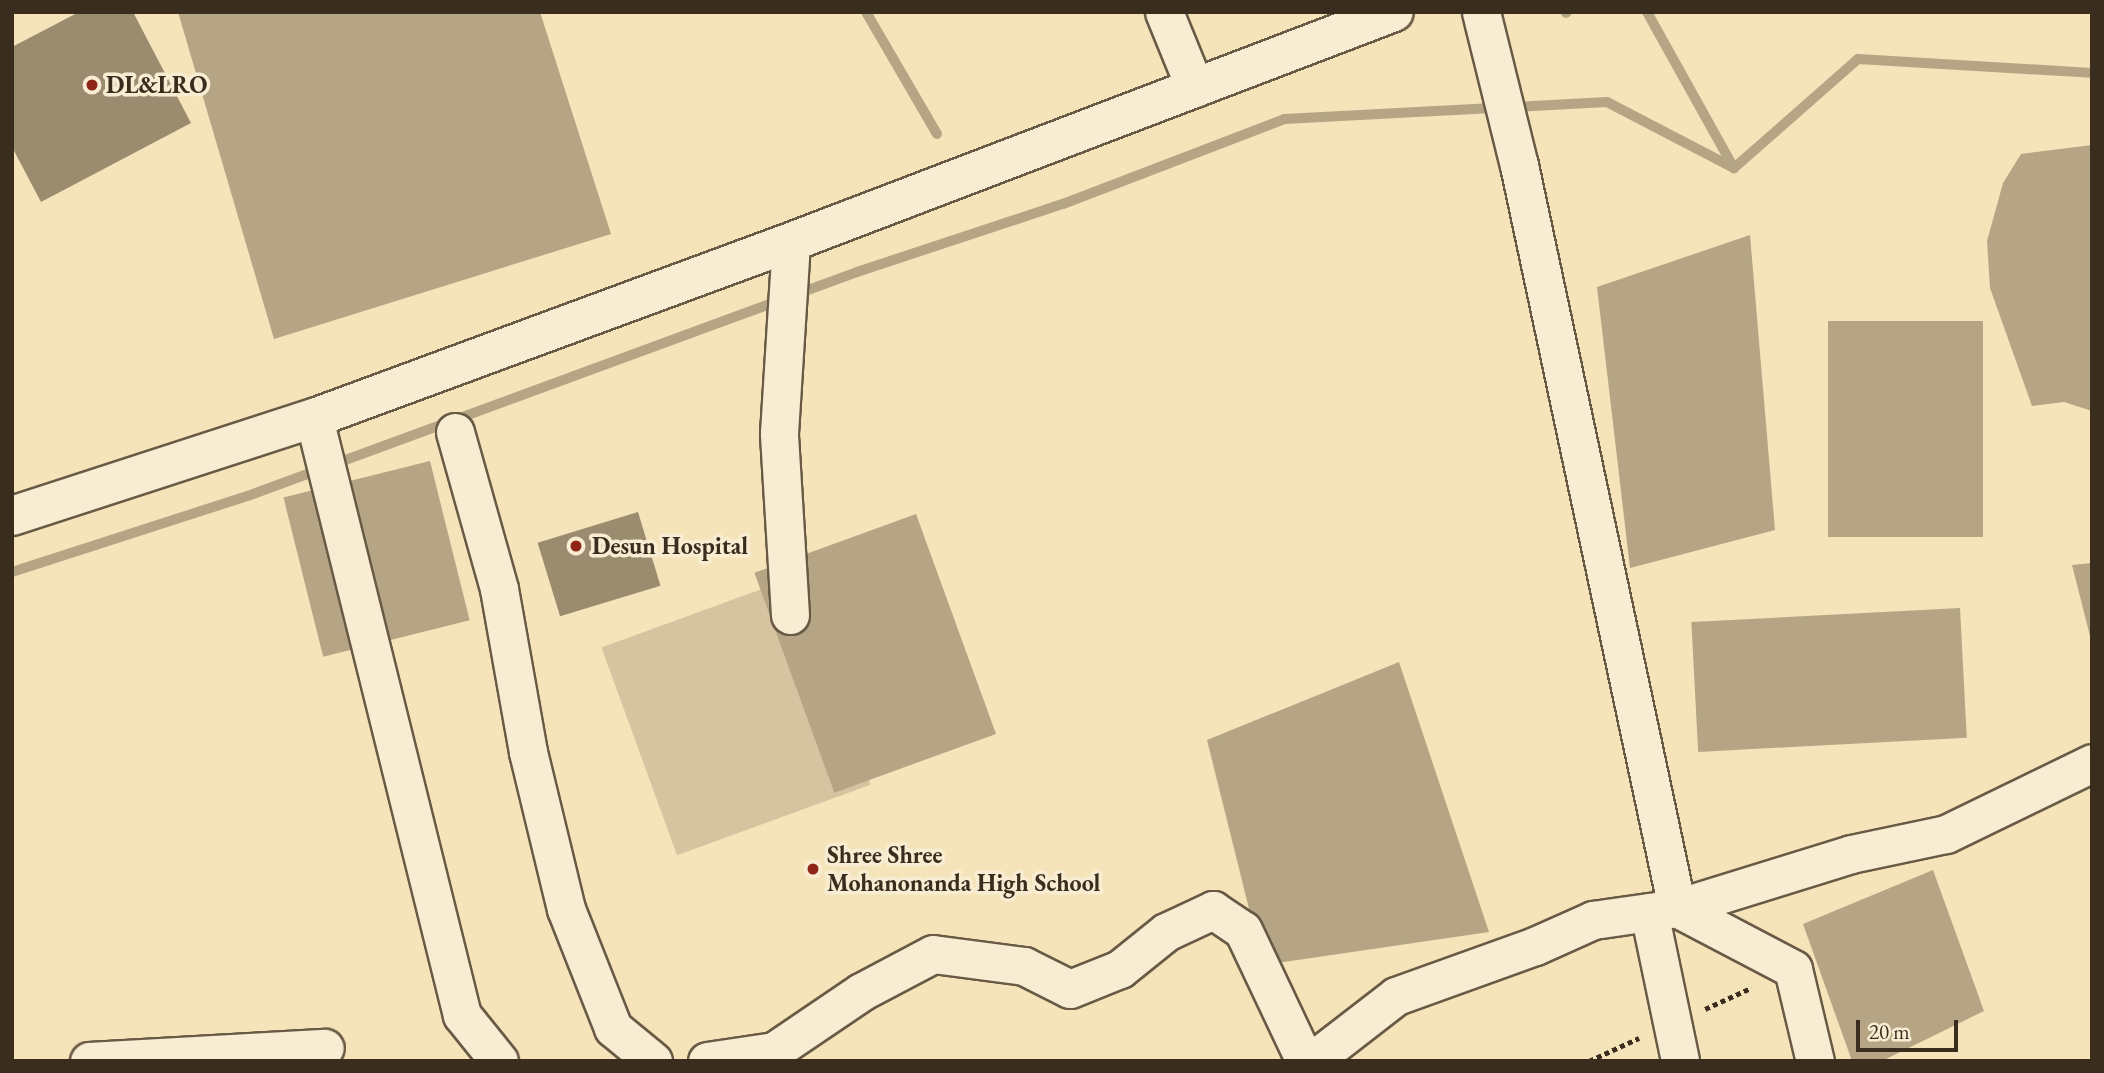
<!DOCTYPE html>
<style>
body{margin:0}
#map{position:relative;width:2104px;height:1073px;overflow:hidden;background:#f5e3ba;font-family:"EB Garamond",serif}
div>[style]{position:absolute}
.green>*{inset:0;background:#d5c49f;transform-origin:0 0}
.water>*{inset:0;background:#b5a585;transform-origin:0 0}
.stream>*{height:10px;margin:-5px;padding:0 5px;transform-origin:5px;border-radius:5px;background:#b5a585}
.building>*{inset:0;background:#9b8c6f;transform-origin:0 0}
.path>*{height:4.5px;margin-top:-2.25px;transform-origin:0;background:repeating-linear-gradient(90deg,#3a2d1e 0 5px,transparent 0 8.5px)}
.roads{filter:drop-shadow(2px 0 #695a45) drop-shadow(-2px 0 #695a45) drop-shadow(0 2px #695a45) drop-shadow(0 -2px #695a45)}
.street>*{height:37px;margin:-18.5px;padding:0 18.5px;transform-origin:18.5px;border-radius:18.5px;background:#f8edd2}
.secondary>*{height:38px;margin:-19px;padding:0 19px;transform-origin:19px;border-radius:19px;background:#f8edd2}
.dots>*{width:19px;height:19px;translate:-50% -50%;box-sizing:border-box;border:4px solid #f8edd2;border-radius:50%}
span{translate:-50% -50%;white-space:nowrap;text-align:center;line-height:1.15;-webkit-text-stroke:7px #f8edd2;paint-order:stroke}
.poi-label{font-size:24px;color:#3a2d1e;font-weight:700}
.left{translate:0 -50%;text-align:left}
.frame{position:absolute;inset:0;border:14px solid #3a2d1e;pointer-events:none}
.scale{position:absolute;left:1856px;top:1020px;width:102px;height:32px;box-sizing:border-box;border:4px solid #3a2d1e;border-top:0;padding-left:9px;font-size:21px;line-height:24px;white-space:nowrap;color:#3a2d1e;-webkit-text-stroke:5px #f8edd2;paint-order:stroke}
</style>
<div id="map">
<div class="green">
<i style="left:795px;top:577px;width:221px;height:206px;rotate:70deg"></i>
</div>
<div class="water">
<i style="clip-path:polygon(178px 12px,540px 12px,611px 234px,274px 339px)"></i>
<i style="clip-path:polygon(2092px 145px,2092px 411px,2064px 402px,2032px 406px,1990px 288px,1987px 241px,2003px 183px,2021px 154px)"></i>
<i style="clip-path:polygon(1750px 235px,1775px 530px,1630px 568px,1597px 287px)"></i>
<i style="left:1828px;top:321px;width:155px;height:216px"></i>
<i style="left:430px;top:461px;width:164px;height:151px;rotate:76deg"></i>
<i style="left:916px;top:514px;width:234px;height:172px;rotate:70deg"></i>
<i style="clip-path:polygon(2092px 563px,2092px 644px,2072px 565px)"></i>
<i style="left:1960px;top:608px;width:130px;height:269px;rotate:87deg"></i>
<i style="clip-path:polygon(1399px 662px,1489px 932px,1263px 965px,1207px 740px)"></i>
<i style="clip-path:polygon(1933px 870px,1984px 1011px,1882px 1061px,1852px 1061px,1803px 924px)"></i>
</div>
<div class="stream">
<i style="left:866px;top:12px;width:141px;rotate:59.8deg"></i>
<i style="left:1647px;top:12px;width:179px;rotate:60.9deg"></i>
<i style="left:1566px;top:13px;width:1px;rotate:-45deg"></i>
<i style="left:12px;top:572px;width:253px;rotate:-17.9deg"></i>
<i style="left:253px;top:494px;width:644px;rotate:-20.18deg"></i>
<i style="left:857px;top:272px;width:217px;rotate:-18.3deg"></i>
<i style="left:1063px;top:204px;width:237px;rotate:-21deg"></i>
<i style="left:1284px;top:119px;width:323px;rotate:-3deg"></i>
<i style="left:1607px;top:102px;width:143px;rotate:27.5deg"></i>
<i style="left:1734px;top:168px;width:165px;rotate:-41.3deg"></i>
<i style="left:1858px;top:59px;width:234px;rotate:3.4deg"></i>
</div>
<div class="building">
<i style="clip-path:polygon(79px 12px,133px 12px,191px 123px,41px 202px,12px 147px,12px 47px)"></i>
<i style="left:638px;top:512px;width:77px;height:105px;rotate:73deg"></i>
</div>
<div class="path">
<i style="left:1705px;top:1009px;width:51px;rotate:-24.5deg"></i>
<i style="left:1589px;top:1061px;width:55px;rotate:-24.7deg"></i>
</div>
<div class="roads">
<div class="street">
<i style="left:1164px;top:12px;width:82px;rotate:67.8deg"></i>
<i style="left:1481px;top:12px;width:158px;rotate:76.1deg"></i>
<i style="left:1519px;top:165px;width:760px;rotate:77.99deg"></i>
<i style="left:1677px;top:908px;width:131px;rotate:27.7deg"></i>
<i style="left:1793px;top:969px;width:95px;rotate:76.6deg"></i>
<i style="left:314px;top:418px;width:615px;rotate:76.08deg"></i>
<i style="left:462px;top:1015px;width:59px;rotate:51.2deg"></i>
<i style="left:455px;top:432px;width:163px;rotate:74.3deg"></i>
<i style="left:499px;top:589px;width:166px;rotate:79.9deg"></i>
<i style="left:528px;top:752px;width:162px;rotate:76.4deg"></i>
<i style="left:566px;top:909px;width:128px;rotate:68.4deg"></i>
<i style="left:613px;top:1028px;width:52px;rotate:39.5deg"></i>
<i style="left:790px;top:615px;width:182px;rotate:-93.5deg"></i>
<i style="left:779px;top:433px;width:191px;rotate:-86.4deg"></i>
<i style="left:1649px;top:912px;width:152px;rotate:78.2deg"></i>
<i style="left:89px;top:1061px;width:236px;rotate:-3.2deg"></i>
<i style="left:707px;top:1061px;width:68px;rotate:-8.5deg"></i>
<i style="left:774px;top:1051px;width:105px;rotate:-34.1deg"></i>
<i style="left:861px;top:992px;width:81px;rotate:-27.8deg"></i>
<i style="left:933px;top:954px;width:92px;rotate:7.5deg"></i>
<i style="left:1024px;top:966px;width:51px;rotate:26.6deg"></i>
<i style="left:1070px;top:989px;width:54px;rotate:-21.8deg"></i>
<i style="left:1120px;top:969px;width:59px;rotate:-38.8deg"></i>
<i style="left:1166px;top:932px;width:52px;rotate:-25.1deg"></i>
<i style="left:1213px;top:910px;width:36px;rotate:34deg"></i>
<i style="left:1243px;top:930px;width:145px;rotate:64.7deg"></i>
<i style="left:1312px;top:1061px;width:106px;rotate:-37.7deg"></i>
<i style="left:1396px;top:996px;width:148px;rotate:-19.8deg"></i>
<i style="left:1535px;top:946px;width:64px;rotate:-24.1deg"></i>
<i style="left:1593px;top:920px;width:85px;rotate:-8.1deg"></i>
<i style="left:1677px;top:908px;width:182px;rotate:-17.2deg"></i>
<i style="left:1851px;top:854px;width:97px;rotate:-11.9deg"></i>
<i style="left:1946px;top:834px;width:162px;rotate:-25.9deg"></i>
</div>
<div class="secondary">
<i style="left:12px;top:516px;width:318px;rotate:-18deg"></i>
<i style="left:314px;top:418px;width:508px;rotate:-20.25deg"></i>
<i style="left:791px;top:242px;width:645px;rotate:-20.88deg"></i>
</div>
</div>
<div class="dots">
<i style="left:92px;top:85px;background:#8f2418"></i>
<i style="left:576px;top:546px;background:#8f2418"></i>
<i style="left:813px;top:869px;background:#8f2418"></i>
</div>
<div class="poi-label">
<span class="left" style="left:106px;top:85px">DL&amp;LRO</span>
<span class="left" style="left:592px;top:546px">Desun Hospital</span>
<span class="left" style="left:827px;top:869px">Shree Shree<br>Mohanonanda High School</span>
</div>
<div class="frame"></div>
<div class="scale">20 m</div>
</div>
